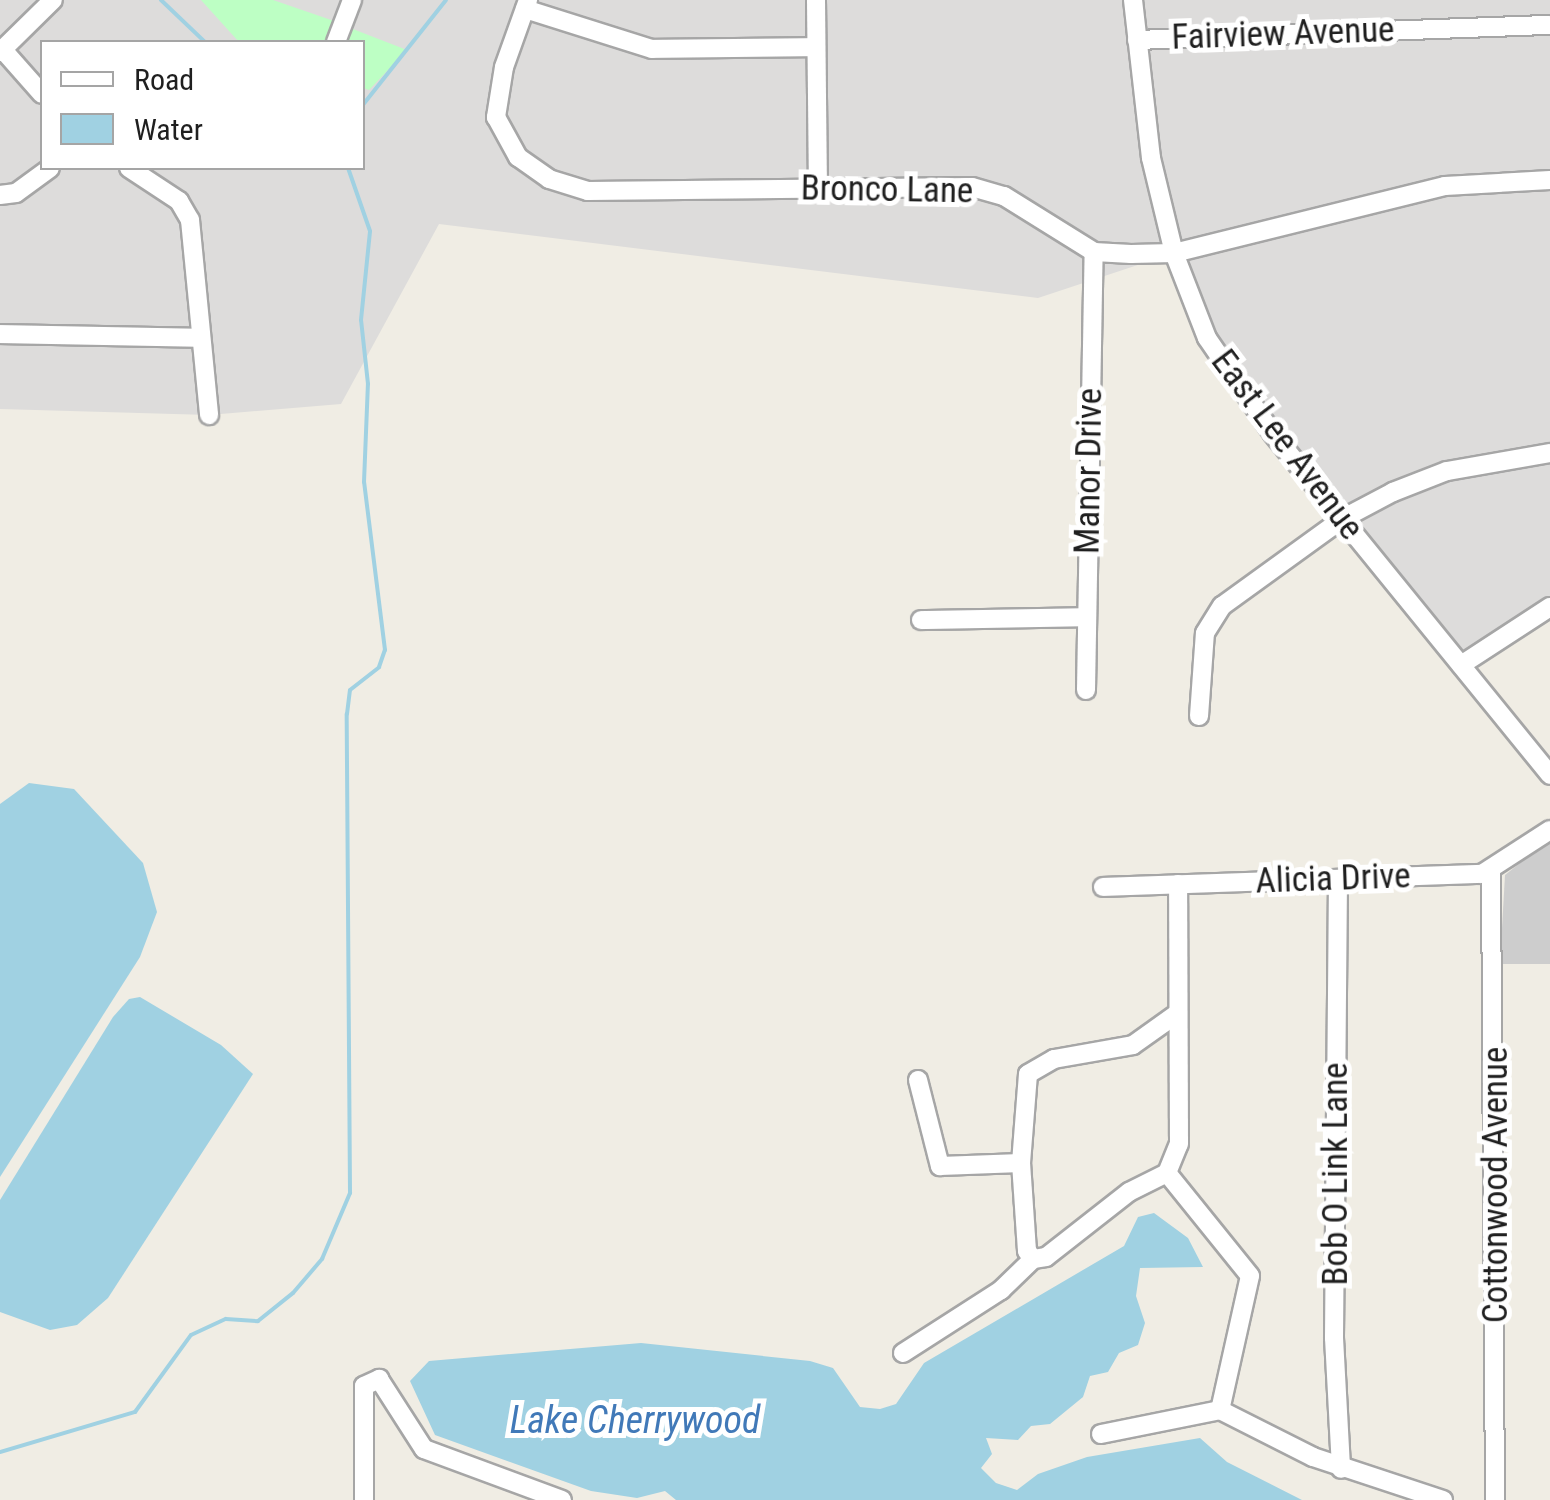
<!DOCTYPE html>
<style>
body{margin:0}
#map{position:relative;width:1550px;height:1500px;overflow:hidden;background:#f0ede4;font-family:"Roboto Condensed",sans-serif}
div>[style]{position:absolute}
.residential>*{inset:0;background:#dddcdb}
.religious>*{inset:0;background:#cdcdcd}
.park>*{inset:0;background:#bdffc4}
.water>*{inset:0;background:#a0d1e2}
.stream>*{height:4px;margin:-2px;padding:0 2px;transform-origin:2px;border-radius:2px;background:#a0d1e2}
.roads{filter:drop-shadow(2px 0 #a6a6a6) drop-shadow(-2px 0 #a6a6a6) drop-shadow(0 2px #a6a6a6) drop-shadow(0 -2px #a6a6a6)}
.minor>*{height:18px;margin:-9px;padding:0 9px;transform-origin:9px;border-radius:9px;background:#fff}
span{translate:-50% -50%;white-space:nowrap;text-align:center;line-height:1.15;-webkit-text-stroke:10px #fff;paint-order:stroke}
.street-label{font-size:35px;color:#1f1f1f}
.water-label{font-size:38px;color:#4179b8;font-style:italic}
.legend{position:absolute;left:40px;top:40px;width:325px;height:130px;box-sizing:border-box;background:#fff;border:2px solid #a5a5a5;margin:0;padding:12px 18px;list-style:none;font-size:30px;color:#1f1f1f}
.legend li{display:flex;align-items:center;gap:20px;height:50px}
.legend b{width:50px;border:2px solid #a5a5a5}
</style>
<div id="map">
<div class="residential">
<i style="clip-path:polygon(evenodd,0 0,1550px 0,1550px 612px,1461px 665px,1207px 338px,1174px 253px,1038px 298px,439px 224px,341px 404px,209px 415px,0 409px,0 0,42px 42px,362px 42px,362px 168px,42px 168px,42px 42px)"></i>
</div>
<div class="religious">
<i style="clip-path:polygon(1550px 839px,1550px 964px,1500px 964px,1505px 875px)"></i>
</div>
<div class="park">
<i style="clip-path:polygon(201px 0,273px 0,337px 22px,330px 42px,239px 42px)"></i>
<i style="clip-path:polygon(345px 26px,407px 50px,369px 90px,363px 88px,362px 42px,339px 42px)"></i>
</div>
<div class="water">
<i style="clip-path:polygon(29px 783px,74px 789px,143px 863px,157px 912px,140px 957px,0 1177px,0 804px)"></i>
<i style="clip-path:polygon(140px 997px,221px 1045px,253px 1074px,108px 1298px,77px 1325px,50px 1330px,0 1312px,0 1200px,113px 1017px,129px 999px)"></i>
<i style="clip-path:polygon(1154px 1213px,1188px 1238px,1203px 1267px,1140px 1268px,1136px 1296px,1145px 1323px,1138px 1345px,1119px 1353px,1108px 1372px,1090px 1376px,1083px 1397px,1050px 1424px,1031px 1426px,1018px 1440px,986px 1438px,992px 1454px,981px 1468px,996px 1483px,1017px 1490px,1038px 1474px,1087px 1457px,1200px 1438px,1227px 1462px,1302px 1500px,676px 1500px,665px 1491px,637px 1498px,591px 1491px,435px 1435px,410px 1381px,429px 1361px,641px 1343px,810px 1361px,833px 1368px,860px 1407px,880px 1409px,896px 1404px,924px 1363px,1124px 1246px,1138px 1217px)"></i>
</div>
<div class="stream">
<i style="left:161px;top:0;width:61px;rotate:43.7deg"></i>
<i style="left:362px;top:106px;width:135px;rotate:-51.6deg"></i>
<i style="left:0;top:1452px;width:141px;rotate:-16.5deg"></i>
<i style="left:135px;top:1412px;width:95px;rotate:-54deg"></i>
<i style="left:191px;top:1335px;width:38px;rotate:-25deg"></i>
<i style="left:226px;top:1319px;width:32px;rotate:4deg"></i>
<i style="left:258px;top:1321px;width:45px;rotate:-38.7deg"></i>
<i style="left:293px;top:1293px;width:45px;rotate:-49.5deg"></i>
<i style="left:322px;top:1259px;width:72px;rotate:-67deg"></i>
<i style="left:350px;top:1193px;width:479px;rotate:-90.4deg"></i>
<i style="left:347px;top:714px;width:24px;rotate:-83deg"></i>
<i style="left:350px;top:690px;width:37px;rotate:-38deg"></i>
<i style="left:379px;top:667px;width:18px;rotate:-71deg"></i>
<i style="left:385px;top:650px;width:169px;rotate:-97.1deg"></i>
<i style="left:364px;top:482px;width:98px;rotate:-87.7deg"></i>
<i style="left:368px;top:384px;width:64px;rotate:-96.2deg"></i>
<i style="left:361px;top:320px;width:89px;rotate:-84.2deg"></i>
<i style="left:370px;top:231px;width:67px;rotate:-109.2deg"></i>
</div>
<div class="roads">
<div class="minor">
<i style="left:528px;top:0;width:71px;rotate:109.7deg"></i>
<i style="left:504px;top:67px;width:51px;rotate:99.1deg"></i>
<i style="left:496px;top:117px;width:46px;rotate:61.2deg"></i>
<i style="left:518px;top:157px;width:38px;rotate:35deg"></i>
<i style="left:549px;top:179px;width:41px;rotate:17.1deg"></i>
<i style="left:588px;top:191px;width:384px;rotate:-0.6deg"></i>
<i style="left:972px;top:187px;width:33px;rotate:16deg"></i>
<i style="left:1004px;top:196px;width:106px;rotate:31.9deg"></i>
<i style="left:1094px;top:252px;width:37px;rotate:3deg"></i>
<i style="left:1131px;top:254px;width:43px;rotate:-1.3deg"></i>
<i style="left:1174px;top:253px;width:279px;rotate:-13.9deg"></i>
<i style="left:1445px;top:186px;width:105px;rotate:-3.3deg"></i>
<i style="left:816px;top:0;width:187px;rotate:89.4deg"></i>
<i style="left:1133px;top:0;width:159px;rotate:83.5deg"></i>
<i style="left:1151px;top:158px;width:98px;rotate:76.4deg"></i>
<i style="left:1174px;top:253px;width:91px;rotate:68.8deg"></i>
<i style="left:1207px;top:338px;width:116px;rotate:55.5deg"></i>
<i style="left:1273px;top:434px;width:439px;rotate:50.9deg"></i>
<i style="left:525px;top:9px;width:133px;rotate:17.5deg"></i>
<i style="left:652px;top:49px;width:164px;rotate:-0.7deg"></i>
<i style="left:1137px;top:40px;width:413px;rotate:-2.1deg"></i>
<i style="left:336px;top:42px;width:45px;rotate:-69.1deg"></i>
<i style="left:4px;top:51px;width:57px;rotate:48.5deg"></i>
<i style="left:0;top:52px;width:74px;rotate:-44.5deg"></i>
<i style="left:129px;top:168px;width:60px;rotate:33.4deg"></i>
<i style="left:179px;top:201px;width:22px;rotate:60deg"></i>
<i style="left:190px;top:220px;width:196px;rotate:84.4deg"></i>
<i style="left:0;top:195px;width:16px;rotate:-7deg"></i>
<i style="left:16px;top:193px;width:42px;rotate:-36.3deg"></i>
<i style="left:0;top:334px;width:201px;rotate:1.1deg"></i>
<i style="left:921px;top:620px;width:166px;rotate:-1deg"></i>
<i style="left:1461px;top:665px;width:106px;rotate:-33.1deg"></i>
<i style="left:1086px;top:690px;width:438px;rotate:-89deg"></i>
<i style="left:1199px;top:716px;width:83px;rotate:-85.9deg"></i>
<i style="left:1205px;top:633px;width:32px;rotate:-58deg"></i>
<i style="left:1222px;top:606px;width:148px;rotate:-35.9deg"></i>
<i style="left:1342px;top:519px;width:58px;rotate:-27.9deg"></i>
<i style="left:1393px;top:492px;width:58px;rotate:-21.3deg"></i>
<i style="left:1447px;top:471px;width:105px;rotate:-9.9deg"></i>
<i style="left:1491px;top:871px;width:629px;rotate:89.64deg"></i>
<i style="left:1338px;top:879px;width:459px;rotate:90.5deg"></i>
<i style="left:1334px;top:1338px;width:131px;rotate:86.9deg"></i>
<i style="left:1103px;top:887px;width:379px;rotate:-2deg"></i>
<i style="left:1482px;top:874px;width:81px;rotate:-32.9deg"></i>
<i style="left:918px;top:1080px;width:89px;rotate:75.7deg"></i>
<i style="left:940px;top:1166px;width:81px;rotate:-2.1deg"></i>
<i style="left:1167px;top:1173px;width:42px;rotate:153.4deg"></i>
<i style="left:1129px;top:1192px;width:105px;rotate:141.9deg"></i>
<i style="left:1046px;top:1257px;width:13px;rotate:171deg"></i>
<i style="left:1033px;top:1259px;width:10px;rotate:-127deg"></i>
<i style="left:1027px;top:1251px;width:88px;rotate:-93.9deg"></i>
<i style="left:1021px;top:1163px;width:89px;rotate:-85.5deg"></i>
<i style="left:1028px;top:1074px;width:30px;rotate:-30deg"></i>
<i style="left:1054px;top:1059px;width:80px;rotate:-10deg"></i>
<i style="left:1133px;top:1045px;width:52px;rotate:-35.5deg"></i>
<i style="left:1167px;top:1173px;width:132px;rotate:51.1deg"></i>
<i style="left:1250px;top:1276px;width:137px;rotate:102.6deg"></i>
<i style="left:1220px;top:1410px;width:104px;rotate:26.8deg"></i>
<i style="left:1313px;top:1457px;width:137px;rotate:18.3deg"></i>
<i style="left:1167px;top:1173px;width:31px;rotate:-68deg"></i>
<i style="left:1179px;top:1144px;width:260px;rotate:-90.2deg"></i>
<i style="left:903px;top:1353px;width:117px;rotate:-32.7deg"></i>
<i style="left:1001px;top:1290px;width:45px;rotate:-44.1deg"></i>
<i style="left:1101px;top:1434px;width:121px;rotate:-11.4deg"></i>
<i style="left:364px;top:1500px;width:114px;rotate:-90deg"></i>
<i style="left:364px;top:1386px;width:17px;rotate:-25deg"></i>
<i style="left:379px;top:1379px;width:83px;rotate:57.3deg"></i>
<i style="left:424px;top:1449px;width:147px;rotate:20.3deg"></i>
</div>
</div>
<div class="street-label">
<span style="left:1283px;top:34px;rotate:-2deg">Fairview Avenue</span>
<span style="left:887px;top:190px;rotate:1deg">Bronco Lane</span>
<span style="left:1287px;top:445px;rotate:53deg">East Lee Avenue</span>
<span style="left:1089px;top:471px;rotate:-89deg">Manor Drive</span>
<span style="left:1333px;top:879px;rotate:-2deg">Alicia Drive</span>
<span style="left:1336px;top:1174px;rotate:-90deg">Bob O Link Lane</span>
<span style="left:1496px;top:1185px;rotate:-90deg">Cottonwood Avenue</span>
</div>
<div class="water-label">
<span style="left:635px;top:1421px">Lake Cherrywood</span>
</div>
<ul class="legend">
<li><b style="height:12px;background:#fff"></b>Road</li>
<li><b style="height:28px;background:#a0d1e2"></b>Water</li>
</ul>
</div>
